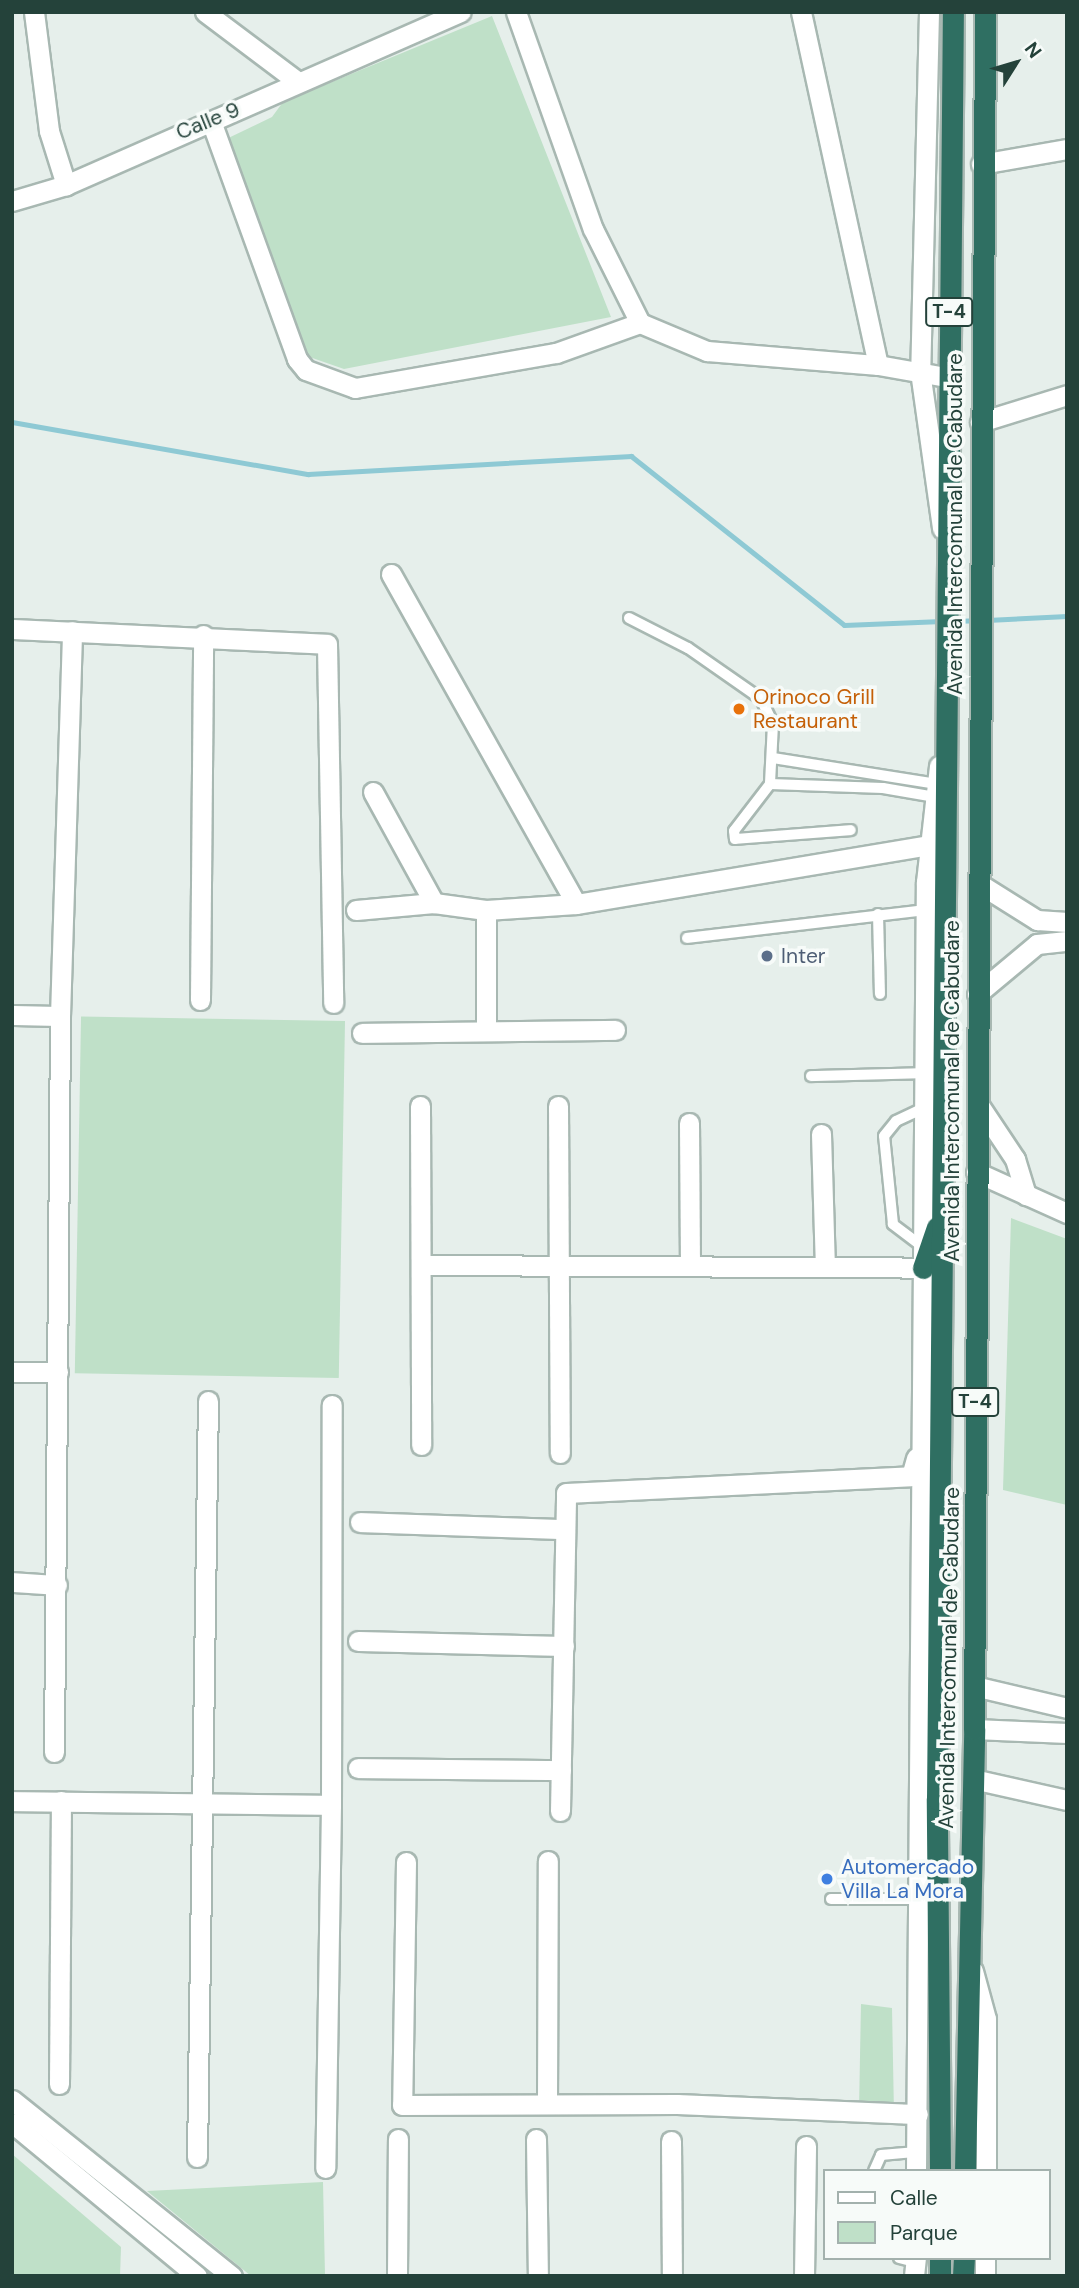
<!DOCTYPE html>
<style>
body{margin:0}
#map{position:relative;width:1079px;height:2288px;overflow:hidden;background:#e6efeb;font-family:"DM Sans",sans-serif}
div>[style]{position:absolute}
.green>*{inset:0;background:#bfe0c8;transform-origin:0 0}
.stream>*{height:5px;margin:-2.5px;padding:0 2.5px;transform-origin:2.5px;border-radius:2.5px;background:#8ec9d4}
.roads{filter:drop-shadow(2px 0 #a8b8b2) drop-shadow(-2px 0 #a8b8b2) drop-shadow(0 2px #a8b8b2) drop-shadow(0 -2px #a8b8b2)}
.lane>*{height:10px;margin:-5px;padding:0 5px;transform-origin:5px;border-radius:5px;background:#fff}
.street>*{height:19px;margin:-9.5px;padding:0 9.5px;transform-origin:9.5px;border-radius:9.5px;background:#fff}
.highway>*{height:21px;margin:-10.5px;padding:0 10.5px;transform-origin:10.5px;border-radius:10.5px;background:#2f6f62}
.dots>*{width:19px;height:19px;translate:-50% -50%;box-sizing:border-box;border:4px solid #f7fbf9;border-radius:50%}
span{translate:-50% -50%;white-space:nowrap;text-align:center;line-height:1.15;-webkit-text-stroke:7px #f7fbf9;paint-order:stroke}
.shield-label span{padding:2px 5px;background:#f7fbf9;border:2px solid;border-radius:5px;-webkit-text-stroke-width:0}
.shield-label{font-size:19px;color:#24423a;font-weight:700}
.street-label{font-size:21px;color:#24423a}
.food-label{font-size:21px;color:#c56008}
.left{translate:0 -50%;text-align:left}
.service-label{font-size:21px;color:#4e5e75}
.shop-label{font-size:21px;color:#366cbe}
.frame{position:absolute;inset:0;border:14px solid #24423a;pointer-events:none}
.legend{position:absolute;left:823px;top:2169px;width:228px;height:91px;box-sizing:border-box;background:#f7fbf9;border:2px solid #a3b1ad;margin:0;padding:9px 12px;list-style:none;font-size:21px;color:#24423a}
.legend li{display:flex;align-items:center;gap:14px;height:35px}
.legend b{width:35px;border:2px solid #a3b1ad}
.north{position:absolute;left:981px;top:28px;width:70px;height:70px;-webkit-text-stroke:5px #f7fbf9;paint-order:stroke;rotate:53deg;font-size:19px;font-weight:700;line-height:28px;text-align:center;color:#24423a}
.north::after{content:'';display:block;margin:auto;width:24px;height:32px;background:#24423a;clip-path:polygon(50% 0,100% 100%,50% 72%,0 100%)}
</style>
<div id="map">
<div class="green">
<i style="clip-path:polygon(492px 16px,611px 317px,344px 369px,298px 353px,220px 142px,272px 117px,283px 102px)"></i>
<i style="left:345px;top:1021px;width:357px;height:264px;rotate:91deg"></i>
<i style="clip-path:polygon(1011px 1218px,1067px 1239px,1067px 1505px,1003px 1490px)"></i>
<i style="clip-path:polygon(861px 2004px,892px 2008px,894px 2114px,859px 2110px)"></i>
<i style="clip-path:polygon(12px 2154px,121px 2247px,120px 2276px,12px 2276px)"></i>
<i style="clip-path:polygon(323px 2182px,325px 2276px,251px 2276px,147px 2191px)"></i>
</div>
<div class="stream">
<i style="left:12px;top:422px;width:301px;rotate:10deg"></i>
<i style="left:308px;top:474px;width:324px;rotate:-3.2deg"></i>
<i style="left:631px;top:456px;width:272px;rotate:38.4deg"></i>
<i style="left:844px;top:625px;width:98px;rotate:-2.3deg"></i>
<i style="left:987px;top:620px;width:80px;rotate:-2.9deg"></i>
<i style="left:952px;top:621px;width:25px;rotate:-2deg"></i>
</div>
<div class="roads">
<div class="lane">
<i style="left:629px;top:618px;width:66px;rotate:27deg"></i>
<i style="left:688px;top:648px;width:89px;rotate:34.9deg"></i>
<i style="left:761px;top:699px;width:28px;rotate:64deg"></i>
<i style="left:773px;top:724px;width:60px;rotate:92.9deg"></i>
<i style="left:770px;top:784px;width:59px;rotate:127.5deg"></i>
<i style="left:734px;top:831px;width:8px;rotate:83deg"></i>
<i style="left:735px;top:839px;width:116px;rotate:-4.4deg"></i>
<i style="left:773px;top:758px;width:166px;rotate:9deg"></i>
<i style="left:770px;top:784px;width:113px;rotate:2deg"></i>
<i style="left:883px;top:788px;width:53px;rotate:9.8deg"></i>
<i style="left:878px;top:914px;width:80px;rotate:88.6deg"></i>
<i style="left:687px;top:938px;width:240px;rotate:-6.7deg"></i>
<i style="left:811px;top:1076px;width:113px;rotate:-1.5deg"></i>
<i style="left:923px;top:1247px;width:38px;rotate:-143deg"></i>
<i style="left:893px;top:1224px;width:88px;rotate:-95.8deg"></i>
<i style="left:884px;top:1136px;width:19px;rotate:-51deg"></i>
<i style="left:896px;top:1121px;width:31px;rotate:-25deg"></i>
<i style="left:831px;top:1899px;width:87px"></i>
<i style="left:874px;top:2171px;width:17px;rotate:-66deg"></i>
<i style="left:881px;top:2155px;width:36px;rotate:-5deg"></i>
<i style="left:899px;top:2258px;width:16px;rotate:14deg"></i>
</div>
<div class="street">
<i style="left:34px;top:12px;width:120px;rotate:82.8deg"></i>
<i style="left:49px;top:131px;width:57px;rotate:72.5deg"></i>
<i style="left:205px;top:12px;width:115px;rotate:36.9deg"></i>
<i style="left:516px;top:12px;width:230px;rotate:70.5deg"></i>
<i style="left:593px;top:229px;width:105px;rotate:63.4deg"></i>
<i style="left:640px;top:323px;width:73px;rotate:22.7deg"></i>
<i style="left:707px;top:351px;width:172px;rotate:4.7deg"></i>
<i style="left:878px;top:365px;width:69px;rotate:10deg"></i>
<i style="left:801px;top:12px;width:361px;rotate:77.7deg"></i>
<i style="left:929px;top:12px;width:359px;rotate:91.4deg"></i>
<i style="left:920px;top:371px;width:159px;rotate:82deg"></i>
<i style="left:211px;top:121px;width:253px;rotate:70.1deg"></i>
<i style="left:297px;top:359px;width:14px;rotate:51deg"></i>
<i style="left:306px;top:370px;width:52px;rotate:20.2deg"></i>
<i style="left:355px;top:388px;width:204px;rotate:-9.9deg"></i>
<i style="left:556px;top:353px;width:89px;rotate:-19.7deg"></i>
<i style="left:981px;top:164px;width:87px;rotate:-9.9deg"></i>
<i style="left:12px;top:201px;width:56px;rotate:-16.5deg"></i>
<i style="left:66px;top:185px;width:431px;rotate:-23.7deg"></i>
<i style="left:980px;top:422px;width:91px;rotate:-17.2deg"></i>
<i style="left:391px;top:574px;width:378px;rotate:60.7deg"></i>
<i style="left:12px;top:629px;width:315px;rotate:2.7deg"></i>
<i style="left:327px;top:644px;width:359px;rotate:89deg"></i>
<i style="left:373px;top:792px;width:127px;rotate:61.2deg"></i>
<i style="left:978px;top:883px;width:70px;rotate:32.1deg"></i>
<i style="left:1037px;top:920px;width:30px;rotate:4deg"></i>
<i style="left:356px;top:910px;width:78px;rotate:-5.1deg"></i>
<i style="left:434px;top:903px;width:52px;rotate:7.7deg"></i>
<i style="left:486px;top:910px;width:90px;rotate:-3.8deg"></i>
<i style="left:576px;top:904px;width:357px;rotate:-9.5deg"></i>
<i style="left:486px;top:910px;width:121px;rotate:90deg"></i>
<i style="left:977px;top:994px;width:78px;rotate:-39.8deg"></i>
<i style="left:1037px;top:944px;width:30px;rotate:-6deg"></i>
<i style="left:200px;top:1000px;width:365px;rotate:-89.5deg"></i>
<i style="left:12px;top:1015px;width:48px;rotate:1.2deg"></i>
<i style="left:60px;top:1016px;width:385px;rotate:-88.2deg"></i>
<i style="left:362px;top:1033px;width:253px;rotate:-0.7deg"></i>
<i style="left:977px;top:1102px;width:69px;rotate:56.3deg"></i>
<i style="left:1015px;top:1159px;width:38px;rotate:73deg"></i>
<i style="left:420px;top:1106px;width:339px;rotate:89.8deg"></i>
<i style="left:558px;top:1106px;width:347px;rotate:89.7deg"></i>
<i style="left:689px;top:1123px;width:141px;rotate:89.6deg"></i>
<i style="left:821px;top:1134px;width:131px;rotate:88.3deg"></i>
<i style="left:976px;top:1172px;width:100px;rotate:24.3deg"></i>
<i style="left:424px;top:1265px;width:499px;rotate:0.3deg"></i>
<i style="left:12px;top:1372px;width:46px"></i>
<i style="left:360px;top:1522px;width:204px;rotate:2deg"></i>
<i style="left:12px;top:1582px;width:45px;rotate:3.8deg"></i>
<i style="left:358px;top:1641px;width:206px;rotate:1.4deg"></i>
<i style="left:974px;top:1686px;width:96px;rotate:13.3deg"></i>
<i style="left:974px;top:1729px;width:93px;rotate:2.5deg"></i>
<i style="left:54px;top:1752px;width:736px;rotate:-89.53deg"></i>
<i style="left:358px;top:1768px;width:203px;rotate:0.6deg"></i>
<i style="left:973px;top:1779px;width:96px;rotate:12.6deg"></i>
<i style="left:12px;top:1801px;width:319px;rotate:0.7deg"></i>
<i style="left:331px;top:1805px;width:363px;rotate:90.9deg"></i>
<i style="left:331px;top:1805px;width:400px;rotate:-89.9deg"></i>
<i style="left:560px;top:1811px;width:318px;rotate:-88.9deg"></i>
<i style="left:566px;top:1493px;width:345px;rotate:-2.8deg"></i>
<i style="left:911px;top:1476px;width:19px;rotate:-74deg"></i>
<i style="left:406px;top:1862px;width:243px;rotate:90.9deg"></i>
<i style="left:402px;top:2105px;width:275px;rotate:-0.2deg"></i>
<i style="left:677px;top:2104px;width:241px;rotate:2.4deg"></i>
<i style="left:973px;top:1971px;width:50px;rotate:74.8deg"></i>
<i style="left:986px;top:2019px;width:152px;rotate:90deg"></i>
<i style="left:59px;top:2084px;width:283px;rotate:-89.6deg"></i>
<i style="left:12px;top:2100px;width:282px;rotate:38.7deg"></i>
<i style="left:547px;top:2102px;width:241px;rotate:-89.8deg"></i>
<i style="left:12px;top:2123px;width:240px;rotate:39.6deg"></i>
<i style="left:536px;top:2139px;width:137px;rotate:89.2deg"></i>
<i style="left:671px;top:2141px;width:135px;rotate:89.6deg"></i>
<i style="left:197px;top:2157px;width:756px;rotate:-89.17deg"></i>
<i style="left:916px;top:2171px;width:1289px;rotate:-89.56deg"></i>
<i style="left:926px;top:882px;width:117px;rotate:-83.6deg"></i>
<i style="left:397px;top:2276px;width:137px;rotate:-89.6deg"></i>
<i style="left:804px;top:2276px;width:130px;rotate:-89.1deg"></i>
<i style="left:914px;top:2276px;width:18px;rotate:-84deg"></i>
<i style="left:985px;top:2276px;width:18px;rotate:-90deg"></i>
</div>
<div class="highway">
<i style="left:923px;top:1268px;width:43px;rotate:-71.1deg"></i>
<i style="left:940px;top:2171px;width:372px;rotate:-90.5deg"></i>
<i style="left:937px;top:1799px;width:1787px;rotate:-89.49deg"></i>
<i style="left:965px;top:2171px;width:442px;rotate:-88.8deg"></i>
<i style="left:974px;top:1729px;width:1717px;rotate:-89.63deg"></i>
<i style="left:940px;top:2258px;width:18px;rotate:90deg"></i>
<i style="left:963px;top:2276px;width:18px;rotate:-87deg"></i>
</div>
</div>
<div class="dots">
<i style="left:739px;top:709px;background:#e8710a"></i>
<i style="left:767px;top:956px;background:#5c6f8a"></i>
<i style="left:827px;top:1879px;background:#3f7fe0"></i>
</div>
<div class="shield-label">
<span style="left:949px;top:312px">T-4</span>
<span style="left:975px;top:1402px">T-4</span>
</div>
<div class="street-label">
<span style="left:208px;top:121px;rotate:-22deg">Calle 9</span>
<span style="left:955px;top:524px;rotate:-90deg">Avenida Intercomunal de Cabudare</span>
<span style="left:952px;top:1091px;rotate:-90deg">Avenida Intercomunal de Cabudare</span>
<span style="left:949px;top:1658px;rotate:-89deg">Avenida Intercomunal de Cabudare</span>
</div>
<div class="food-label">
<span class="left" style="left:753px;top:709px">Orinoco Grill<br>Restaurant</span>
</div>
<div class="service-label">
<span class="left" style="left:781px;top:956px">Inter</span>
</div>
<div class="shop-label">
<span class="left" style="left:841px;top:1879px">Automercado<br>Villa La Mora</span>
</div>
<div class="frame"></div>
<ul class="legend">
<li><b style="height:9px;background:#fff"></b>Calle</li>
<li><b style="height:19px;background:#bfe0c8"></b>Parque</li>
</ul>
<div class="north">N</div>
</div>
